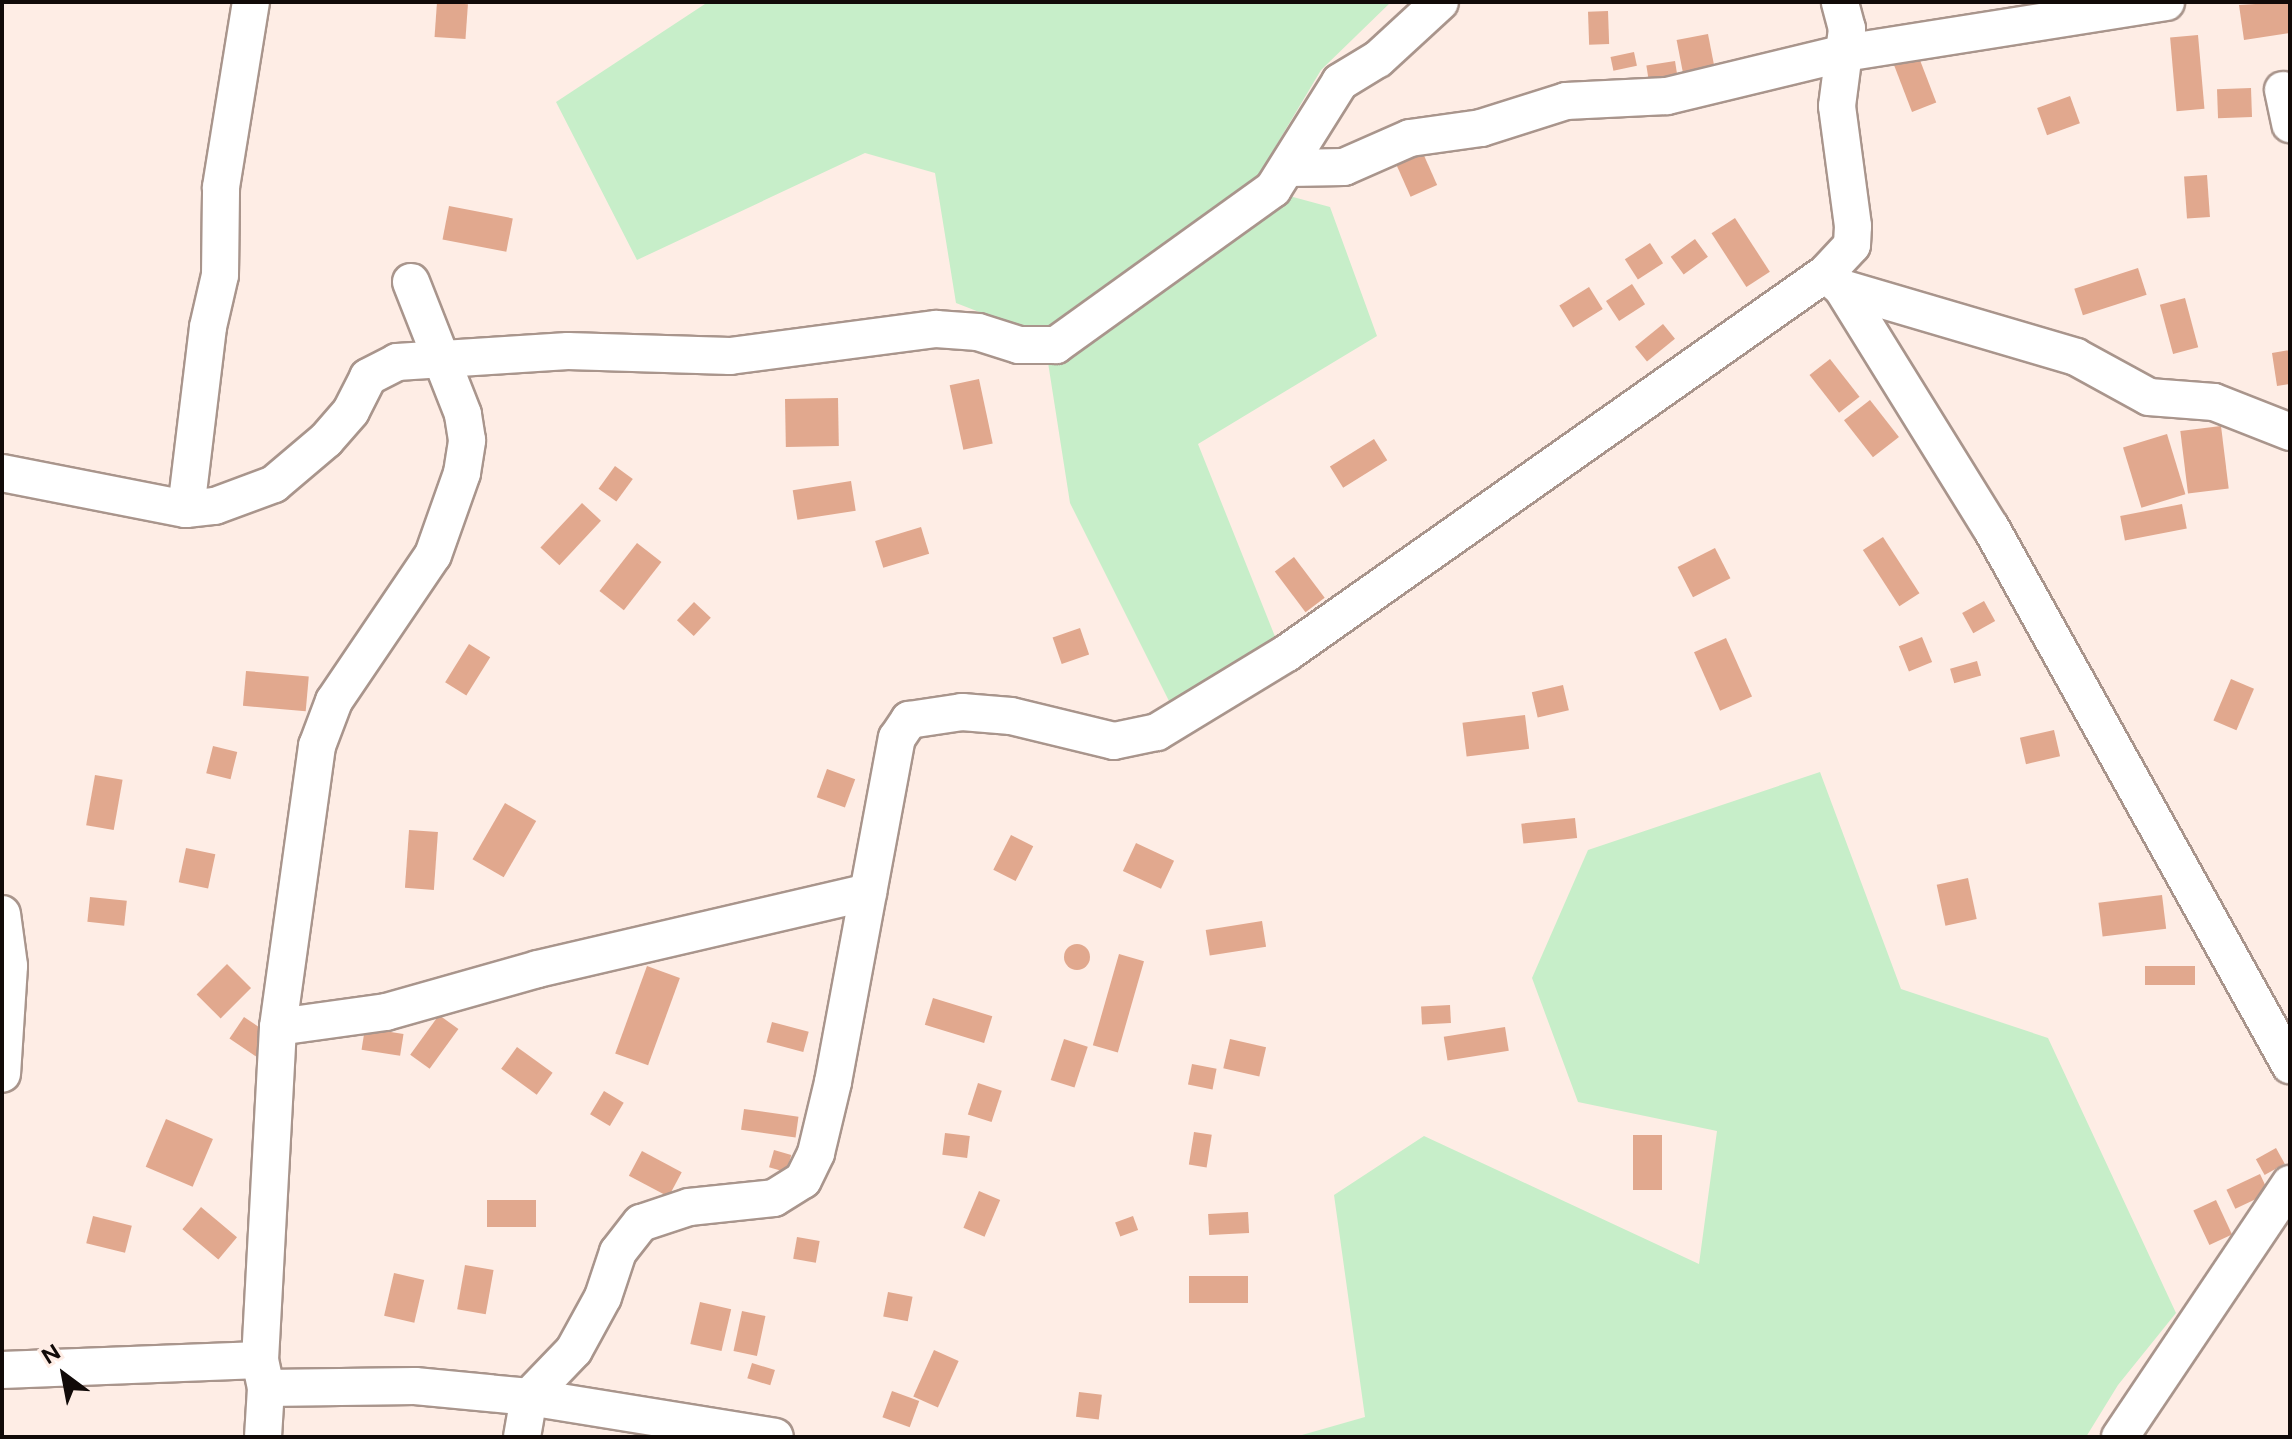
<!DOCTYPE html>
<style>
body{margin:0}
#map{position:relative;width:2292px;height:1439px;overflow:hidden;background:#feede5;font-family:Figtree,sans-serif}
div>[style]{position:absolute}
.green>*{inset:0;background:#c7eec9}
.building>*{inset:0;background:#e1a88e;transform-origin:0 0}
.round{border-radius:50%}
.roads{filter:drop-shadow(2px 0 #a9958c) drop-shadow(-2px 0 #a9958c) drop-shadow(0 2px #a9958c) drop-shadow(0 -2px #a9958c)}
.minor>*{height:36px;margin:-18px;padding:0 18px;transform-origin:18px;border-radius:18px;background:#fff}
span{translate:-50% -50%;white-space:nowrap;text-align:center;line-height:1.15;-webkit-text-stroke:8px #feede5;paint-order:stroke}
.frame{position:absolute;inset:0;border:4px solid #110a08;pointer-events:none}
.north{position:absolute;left:24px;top:1335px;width:80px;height:80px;-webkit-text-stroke:6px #feede5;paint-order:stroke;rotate:328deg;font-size:22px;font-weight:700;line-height:32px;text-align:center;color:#110a08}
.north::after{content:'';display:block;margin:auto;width:28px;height:36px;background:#110a08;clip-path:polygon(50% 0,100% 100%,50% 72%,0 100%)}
</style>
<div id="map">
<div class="green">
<i style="clip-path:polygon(708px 2px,1391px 2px,1321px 70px,1252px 186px,1330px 207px,1377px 336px,1198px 444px,1280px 649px,1170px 703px,1070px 503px,1044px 337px,956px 303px,935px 173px,865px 153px,637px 260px,556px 102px)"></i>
<i style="clip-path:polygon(1820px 772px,1901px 989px,2048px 1038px,2176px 1313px,2118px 1385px,2086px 1437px,1295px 1437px,1365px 1417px,1334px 1195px,1424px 1136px,1699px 1264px,1717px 1131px,1578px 1102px,1532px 978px,1588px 850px)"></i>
</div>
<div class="building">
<i style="left:437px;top:2px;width:31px;height:35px;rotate:4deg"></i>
<i style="clip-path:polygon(2290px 2px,2290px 33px,2244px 40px,2239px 5px)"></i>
<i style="left:1608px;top:11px;width:33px;height:20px;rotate:88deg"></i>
<i style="left:1708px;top:34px;width:43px;height:32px;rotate:79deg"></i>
<i style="left:2198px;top:35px;width:74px;height:28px;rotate:85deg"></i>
<i style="left:1634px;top:52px;width:14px;height:24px;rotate:78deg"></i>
<i style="left:1918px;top:55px;width:51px;height:26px;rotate:69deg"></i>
<i style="left:1675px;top:61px;width:20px;height:29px;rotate:81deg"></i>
<i style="left:2251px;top:88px;width:29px;height:34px;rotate:88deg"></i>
<i style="left:2070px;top:96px;width:29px;height:35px;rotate:70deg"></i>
<i style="left:1418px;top:142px;width:47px;height:29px;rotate:66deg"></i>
<i style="left:2207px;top:175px;width:42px;height:23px;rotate:86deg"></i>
<i style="left:449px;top:206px;width:65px;height:34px;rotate:11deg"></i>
<i style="left:1735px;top:218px;width:64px;height:28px;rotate:57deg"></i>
<i style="left:1695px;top:239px;width:22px;height:30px;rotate:54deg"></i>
<i style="left:1650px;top:243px;width:24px;height:30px;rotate:57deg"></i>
<i style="left:2138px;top:268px;width:28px;height:67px;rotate:72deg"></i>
<i style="left:1632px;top:284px;width:24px;height:31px;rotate:57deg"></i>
<i style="left:1589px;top:287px;width:26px;height:35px;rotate:58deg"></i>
<i style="left:2185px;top:298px;width:51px;height:26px;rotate:75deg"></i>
<i style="left:1663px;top:324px;width:19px;height:36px;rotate:51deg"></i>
<i style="clip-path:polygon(2290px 350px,2290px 384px,2277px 386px,2272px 353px)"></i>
<i style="left:1830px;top:359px;width:48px;height:26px;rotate:52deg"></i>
<i style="left:979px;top:379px;width:66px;height:30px;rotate:78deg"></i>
<i style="left:838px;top:398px;width:48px;height:53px;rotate:89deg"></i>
<i style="left:1870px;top:400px;width:47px;height:33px;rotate:52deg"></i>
<i style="left:2221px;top:426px;width:63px;height:41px;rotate:83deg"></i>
<i style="left:2167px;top:434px;width:63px;height:46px;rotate:73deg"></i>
<i style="left:1374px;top:439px;width:25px;height:52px;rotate:58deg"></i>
<i style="left:615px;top:466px;width:22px;height:28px;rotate:36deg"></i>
<i style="left:851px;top:481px;width:30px;height:59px;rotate:81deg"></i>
<i style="left:582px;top:503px;width:26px;height:61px;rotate:43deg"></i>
<i style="left:2182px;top:504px;width:25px;height:63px;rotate:79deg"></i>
<i style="left:921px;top:527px;width:28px;height:48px;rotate:73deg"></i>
<i style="left:1883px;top:537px;width:67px;height:24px;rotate:57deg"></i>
<i style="left:637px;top:543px;width:31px;height:61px;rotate:38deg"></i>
<i style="left:1715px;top:548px;width:34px;height:42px;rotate:63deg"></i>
<i style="left:1294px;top:557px;width:51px;height:24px;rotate:53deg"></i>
<i style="left:1984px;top:601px;width:23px;height:25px;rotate:61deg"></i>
<i style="left:694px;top:602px;width:23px;height:25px;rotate:43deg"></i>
<i style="left:1080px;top:628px;width:28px;height:29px;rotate:71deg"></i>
<i style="left:1922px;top:637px;width:27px;height:25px;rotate:68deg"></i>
<i style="left:1726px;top:638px;width:64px;height:35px;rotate:66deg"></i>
<i style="left:469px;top:644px;width:25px;height:45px;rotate:32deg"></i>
<i style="left:1977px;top:661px;width:15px;height:28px;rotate:74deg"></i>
<i style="left:246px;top:671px;width:63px;height:35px;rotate:5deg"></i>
<i style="left:2231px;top:679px;width:25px;height:45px;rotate:23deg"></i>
<i style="left:1563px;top:685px;width:26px;height:32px;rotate:77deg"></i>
<i style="left:1525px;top:715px;width:34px;height:63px;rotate:83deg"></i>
<i style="left:2054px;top:730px;width:27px;height:35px;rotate:77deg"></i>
<i style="left:213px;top:746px;width:25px;height:28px;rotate:14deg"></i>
<i style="left:827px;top:769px;width:30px;height:30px;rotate:20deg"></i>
<i style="left:95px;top:775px;width:28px;height:51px;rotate:10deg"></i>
<i style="left:505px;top:803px;width:36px;height:65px;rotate:30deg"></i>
<i style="left:1575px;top:818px;width:20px;height:54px;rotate:84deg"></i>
<i style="left:409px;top:830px;width:29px;height:58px;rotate:4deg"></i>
<i style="left:1011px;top:835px;width:25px;height:39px;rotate:27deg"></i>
<i style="left:1136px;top:843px;width:42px;height:31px;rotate:25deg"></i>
<i style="left:186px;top:848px;width:30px;height:35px;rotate:12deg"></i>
<i style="left:1968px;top:878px;width:42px;height:32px;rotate:78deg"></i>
<i style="left:2162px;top:895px;width:34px;height:64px;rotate:83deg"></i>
<i style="left:90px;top:897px;width:37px;height:25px;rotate:6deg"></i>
<i style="left:1262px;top:921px;width:26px;height:57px;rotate:81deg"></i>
<i class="round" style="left:1064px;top:944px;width:26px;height:26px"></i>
<i style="left:1119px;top:954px;width:26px;height:95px;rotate:16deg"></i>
<i style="left:227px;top:964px;width:34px;height:43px;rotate:45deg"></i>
<i style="left:647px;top:966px;width:35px;height:93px;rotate:20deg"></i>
<i style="left:2145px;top:966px;width:50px;height:19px"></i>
<i style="left:933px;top:998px;width:62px;height:28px;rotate:17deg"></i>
<i style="left:1450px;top:1005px;width:18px;height:29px;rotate:87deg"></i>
<i style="left:439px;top:1015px;width:24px;height:49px;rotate:36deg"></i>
<i style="left:244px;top:1017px;width:34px;height:26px;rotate:34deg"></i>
<i style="left:772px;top:1022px;width:38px;height:21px;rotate:15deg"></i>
<i style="left:1505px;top:1027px;width:24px;height:62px;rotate:81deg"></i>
<i style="left:365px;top:1028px;width:39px;height:22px;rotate:9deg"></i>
<i style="left:1064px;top:1039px;width:25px;height:43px;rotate:18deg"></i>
<i style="left:1230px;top:1039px;width:37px;height:30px;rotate:13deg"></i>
<i style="left:517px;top:1047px;width:44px;height:27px;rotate:36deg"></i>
<i style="left:1192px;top:1064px;width:25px;height:21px;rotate:11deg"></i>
<i style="left:978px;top:1083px;width:25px;height:33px;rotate:18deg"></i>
<i style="left:604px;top:1091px;width:23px;height:27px;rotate:31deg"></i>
<i style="left:744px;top:1109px;width:55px;height:21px;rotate:8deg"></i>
<i style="left:166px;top:1119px;width:51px;height:52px;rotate:23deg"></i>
<i style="left:1194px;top:1132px;width:18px;height:33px;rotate:9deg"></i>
<i style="left:945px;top:1133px;width:25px;height:22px;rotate:7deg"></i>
<i style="left:1633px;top:1135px;width:29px;height:55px"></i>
<i style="left:2276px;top:1148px;width:18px;height:23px;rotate:61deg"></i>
<i style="left:774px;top:1150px;width:18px;height:18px;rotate:16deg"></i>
<i style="left:642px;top:1151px;width:45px;height:28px;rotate:28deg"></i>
<i style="left:2260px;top:1174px;width:21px;height:37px;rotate:65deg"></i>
<i style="left:979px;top:1191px;width:23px;height:40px;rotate:23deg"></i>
<i style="left:487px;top:1200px;width:49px;height:27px"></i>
<i style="left:2216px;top:1200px;width:38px;height:25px;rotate:65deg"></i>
<i style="left:201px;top:1207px;width:47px;height:29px;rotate:40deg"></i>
<i style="left:1248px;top:1212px;width:21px;height:40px;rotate:87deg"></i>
<i style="left:93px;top:1216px;width:40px;height:28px;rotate:14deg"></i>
<i style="left:1133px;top:1216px;width:15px;height:19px;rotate:70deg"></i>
<i style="left:797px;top:1237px;width:23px;height:22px;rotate:10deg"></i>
<i style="left:465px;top:1265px;width:29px;height:45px;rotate:10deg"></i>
<i style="left:394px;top:1273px;width:31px;height:44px;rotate:13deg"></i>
<i style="left:1189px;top:1276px;width:59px;height:27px"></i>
<i style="left:888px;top:1292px;width:25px;height:25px;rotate:11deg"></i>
<i style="left:700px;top:1302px;width:32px;height:43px;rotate:13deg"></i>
<i style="left:742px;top:1311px;width:24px;height:41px;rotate:12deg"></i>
<i style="left:934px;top:1350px;width:27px;height:51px;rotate:24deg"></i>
<i style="left:752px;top:1363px;width:24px;height:16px;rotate:17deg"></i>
<i style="left:892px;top:1391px;width:29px;height:28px;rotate:20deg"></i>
<i style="left:1079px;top:1392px;width:23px;height:25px;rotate:7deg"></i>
</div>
<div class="roads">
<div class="minor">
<i style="left:2283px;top:90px;width:35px;rotate:78deg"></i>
<i style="left:1289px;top:168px;width:55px;rotate:-1deg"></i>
<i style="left:1344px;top:167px;width:72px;rotate:-23.7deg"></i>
<i style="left:1410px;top:138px;width:72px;rotate:-8deg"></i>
<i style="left:1481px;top:128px;width:89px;rotate:-17.6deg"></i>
<i style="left:1566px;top:101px;width:101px;rotate:-2.8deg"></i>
<i style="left:1667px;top:96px;width:183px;rotate:-13.6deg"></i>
<i style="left:1845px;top:53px;width:325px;rotate:-9deg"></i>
<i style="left:1833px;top:280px;width:12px;rotate:42deg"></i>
<i style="left:1842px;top:288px;width:244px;rotate:16.4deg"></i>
<i style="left:2076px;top:357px;width:83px;rotate:28.7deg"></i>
<i style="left:2149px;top:397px;width:65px;rotate:4.4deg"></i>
<i style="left:2214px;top:402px;width:82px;rotate:21.5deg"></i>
<i style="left:1842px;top:288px;width:282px;rotate:58.2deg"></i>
<i style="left:1991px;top:528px;width:615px;rotate:60.89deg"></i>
<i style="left:2px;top:473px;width:187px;rotate:11.1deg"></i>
<i style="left:186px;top:509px;width:29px;rotate:-6deg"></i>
<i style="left:215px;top:506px;width:63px;rotate:-20.4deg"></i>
<i style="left:274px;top:484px;width:68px;rotate:-40.2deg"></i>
<i style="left:326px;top:440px;width:38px;rotate:-49deg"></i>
<i style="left:351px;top:411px;width:38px;rotate:-63deg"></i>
<i style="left:368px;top:377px;width:33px;rotate:-27deg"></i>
<i style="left:397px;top:362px;width:171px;rotate:-3.7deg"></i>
<i style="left:568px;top:351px;width:162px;rotate:1.8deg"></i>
<i style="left:730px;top:356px;width:208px;rotate:-7.5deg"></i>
<i style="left:936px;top:329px;width:42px;rotate:4.1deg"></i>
<i style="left:978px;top:332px;width:43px;rotate:17.6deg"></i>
<i style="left:1019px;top:345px;width:37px"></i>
<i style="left:1056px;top:345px;width:267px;rotate:-35.7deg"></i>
<i style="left:1273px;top:189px;width:126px;rotate:-57.9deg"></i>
<i style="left:1340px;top:82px;width:44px;rotate:-31.2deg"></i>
<i style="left:1378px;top:59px;width:84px;rotate:-42.6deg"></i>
<i style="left:186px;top:509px;width:183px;rotate:-83.1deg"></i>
<i style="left:208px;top:327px;width:53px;rotate:-77deg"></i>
<i style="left:220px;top:275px;width:88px;rotate:-89.3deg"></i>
<i style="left:221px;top:187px;width:187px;rotate:-80.8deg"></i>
<i style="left:2px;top:914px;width:52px;rotate:82.3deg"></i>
<i style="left:9px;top:966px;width:108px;rotate:93.7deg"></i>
<i style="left:278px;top:1027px;width:109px;rotate:-7.9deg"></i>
<i style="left:386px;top:1012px;width:158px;rotate:-15.8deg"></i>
<i style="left:538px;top:969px;width:339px;rotate:-13.1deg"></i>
<i style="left:2px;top:1370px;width:258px;rotate:-2.2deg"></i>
<i style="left:266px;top:1388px;width:149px;rotate:-0.8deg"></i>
<i style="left:415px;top:1386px;width:115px;rotate:5.5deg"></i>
<i style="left:529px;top:1397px;width:249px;rotate:9.2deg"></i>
<i style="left:263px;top:1437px;width:49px;rotate:-86.5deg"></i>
<i style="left:266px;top:1388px;width:29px;rotate:-102deg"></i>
<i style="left:260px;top:1360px;width:333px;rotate:-86.9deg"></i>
<i style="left:278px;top:1027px;width:284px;rotate:-82.1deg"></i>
<i style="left:317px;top:746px;width:48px;rotate:-69.3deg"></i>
<i style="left:334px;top:701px;width:176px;rotate:-55.9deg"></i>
<i style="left:433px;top:555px;width:87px;rotate:-70.5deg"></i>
<i style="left:462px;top:473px;width:33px;rotate:-81deg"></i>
<i style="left:467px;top:440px;width:26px;rotate:-99deg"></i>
<i style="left:463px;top:414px;width:142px;rotate:-111.5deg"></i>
<i style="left:522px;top:1437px;width:41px;rotate:-80.1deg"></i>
<i style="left:529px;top:1397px;width:65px;rotate:-46.2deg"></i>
<i style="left:574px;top:1350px;width:60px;rotate:-61.3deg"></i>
<i style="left:603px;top:1297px;width:47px;rotate:-71.6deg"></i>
<i style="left:618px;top:1252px;width:37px;rotate:-52deg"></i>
<i style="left:641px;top:1223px;width:51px;rotate:-18.4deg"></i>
<i style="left:689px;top:1207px;width:85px;rotate:-6deg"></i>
<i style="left:774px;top:1198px;width:34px;rotate:-32deg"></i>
<i style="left:803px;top:1180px;width:30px;rotate:-64deg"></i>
<i style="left:816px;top:1153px;width:73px;rotate:-76.5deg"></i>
<i style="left:833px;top:1082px;width:350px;rotate:-79.5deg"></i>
<i style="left:897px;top:738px;width:22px;rotate:-56deg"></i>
<i style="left:909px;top:720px;width:54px;rotate:-8.6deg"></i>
<i style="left:962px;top:712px;width:49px;rotate:4.7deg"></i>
<i style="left:1011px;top:716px;width:106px;rotate:13.6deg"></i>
<i style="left:1114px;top:741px;width:44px;rotate:-11.8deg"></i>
<i style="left:1157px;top:732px;width:152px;rotate:-31.3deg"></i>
<i style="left:1287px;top:653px;width:659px;rotate:-35.18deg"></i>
<i style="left:1826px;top:273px;width:38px;rotate:-47deg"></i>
<i style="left:1852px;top:245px;width:19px;rotate:-87deg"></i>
<i style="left:1853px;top:226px;width:121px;rotate:-97.6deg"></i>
<i style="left:1837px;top:106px;width:78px;rotate:-82.6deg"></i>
<i style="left:1847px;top:29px;width:28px;rotate:-105deg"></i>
<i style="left:2120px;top:1437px;width:305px;rotate:-56.1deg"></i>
</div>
</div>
<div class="frame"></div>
<div class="north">N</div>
</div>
